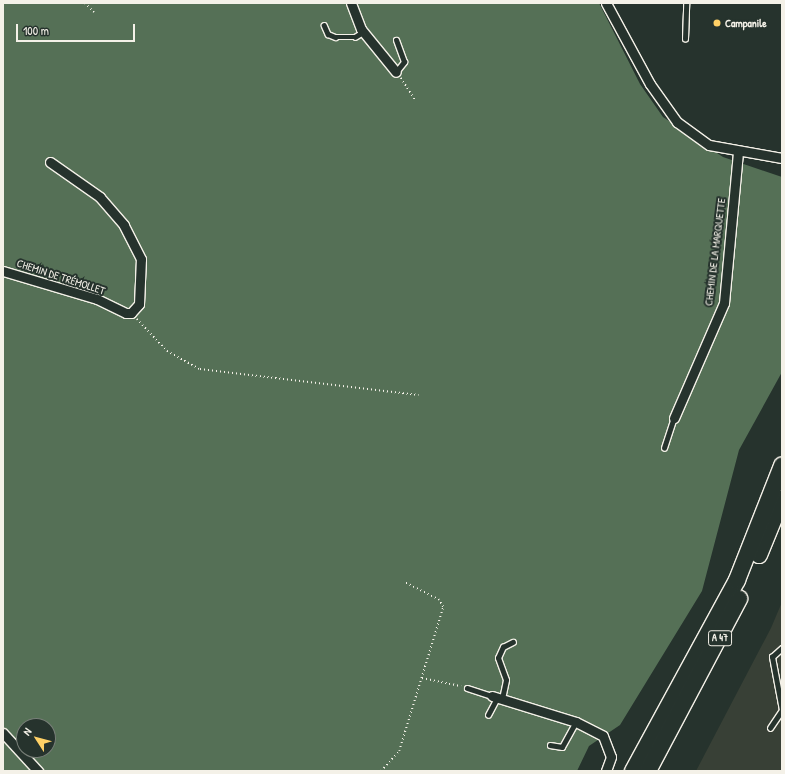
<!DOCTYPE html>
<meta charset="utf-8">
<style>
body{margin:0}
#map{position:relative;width:785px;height:774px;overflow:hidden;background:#26332d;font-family:"Patrick Hand",sans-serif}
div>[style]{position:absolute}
.built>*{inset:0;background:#384036}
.green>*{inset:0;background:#557056}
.path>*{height:1.5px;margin-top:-0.75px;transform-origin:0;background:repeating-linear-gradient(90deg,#f4f1e8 0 1px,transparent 0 4px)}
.roads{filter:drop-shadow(1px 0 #f4f1e8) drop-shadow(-1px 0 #f4f1e8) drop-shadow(0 1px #f4f1e8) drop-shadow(0 -1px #f4f1e8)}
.service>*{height:4.5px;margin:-2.25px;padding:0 2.25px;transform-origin:2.25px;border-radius:2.25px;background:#26332d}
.minor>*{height:9px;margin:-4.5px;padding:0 4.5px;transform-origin:4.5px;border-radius:4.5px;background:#26332d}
.motorway>*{height:16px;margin:-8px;padding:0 8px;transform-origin:8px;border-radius:8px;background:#26332d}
.dots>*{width:11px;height:11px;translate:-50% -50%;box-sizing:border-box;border:2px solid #26332d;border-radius:50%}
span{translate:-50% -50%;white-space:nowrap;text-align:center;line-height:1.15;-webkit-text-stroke:4px #26332d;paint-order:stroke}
.shield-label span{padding:1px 3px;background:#26332d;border:1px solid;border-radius:3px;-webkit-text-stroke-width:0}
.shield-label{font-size:10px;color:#f4f1e8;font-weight:700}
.poi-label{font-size:11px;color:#f4f1e8;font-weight:700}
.left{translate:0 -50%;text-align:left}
.street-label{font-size:11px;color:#f4f1e8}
.frame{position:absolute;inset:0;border:4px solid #f4f1e8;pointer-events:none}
.north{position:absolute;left:16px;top:718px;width:40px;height:40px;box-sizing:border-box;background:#26332d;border:1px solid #787f78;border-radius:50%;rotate:306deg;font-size:11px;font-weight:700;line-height:16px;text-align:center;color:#f4f1e8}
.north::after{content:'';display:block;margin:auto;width:14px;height:18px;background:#ffd166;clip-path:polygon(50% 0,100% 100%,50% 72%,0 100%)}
.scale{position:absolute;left:16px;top:24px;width:119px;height:18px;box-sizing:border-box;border:2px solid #f4f1e8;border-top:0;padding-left:5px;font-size:12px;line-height:14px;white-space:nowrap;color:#f4f1e8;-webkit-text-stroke:3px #26332d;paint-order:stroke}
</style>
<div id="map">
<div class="built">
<i style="clip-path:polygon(782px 602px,782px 771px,696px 771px,771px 628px)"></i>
</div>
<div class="green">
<i style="clip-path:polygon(evenodd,3px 3px,599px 3px,640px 84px,663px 117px,723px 157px,782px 177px,782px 372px,739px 450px,702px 591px,620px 725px,589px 746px,577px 771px,3px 771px,3px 3px,24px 726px,48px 726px,48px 750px,24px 750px,24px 726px)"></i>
</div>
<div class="path">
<i style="left:85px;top:3px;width:13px;rotate:45deg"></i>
<i style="left:401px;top:78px;width:27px;rotate:57deg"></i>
<i style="left:137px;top:319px;width:44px;rotate:46.8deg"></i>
<i style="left:167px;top:351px;width:38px;rotate:29deg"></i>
<i style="left:200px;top:369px;width:220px;rotate:6.8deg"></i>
<i style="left:422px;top:678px;width:40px;rotate:12deg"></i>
<i style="left:381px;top:771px;width:27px;rotate:-48deg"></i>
<i style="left:399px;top:751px;width:151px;rotate:-73deg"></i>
<i style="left:443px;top:607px;width:8px;rotate:-120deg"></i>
<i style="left:439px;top:600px;width:38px;rotate:-153deg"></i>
</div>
<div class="roads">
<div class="service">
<i style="left:324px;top:25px;width:10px;rotate:66deg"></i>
<i style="left:328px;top:34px;width:8px;rotate:23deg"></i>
<i style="left:335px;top:37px;width:20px"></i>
<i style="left:355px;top:37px;width:9px;rotate:-32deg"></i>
<i style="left:685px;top:39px;width:36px;rotate:-88deg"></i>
<i style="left:396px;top:72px;width:13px;rotate:-51deg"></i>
<i style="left:404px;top:62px;width:23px;rotate:-110deg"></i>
<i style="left:664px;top:448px;width:32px;rotate:-72deg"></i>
<i style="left:467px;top:688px;width:26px;rotate:18deg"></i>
<i style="left:502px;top:699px;width:19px;rotate:-78deg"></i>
<i style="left:506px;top:680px;width:23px;rotate:-110deg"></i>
<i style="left:498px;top:658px;width:12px;rotate:-66deg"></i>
<i style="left:503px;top:647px;width:11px;rotate:-27deg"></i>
<i style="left:782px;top:710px;width:54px;rotate:-100.7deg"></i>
<i style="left:772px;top:657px;width:13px;rotate:-42deg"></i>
<i style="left:488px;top:715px;width:19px;rotate:-62deg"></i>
<i style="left:770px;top:728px;width:22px;rotate:-56deg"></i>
<i style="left:550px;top:745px;width:12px;rotate:9deg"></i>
<i style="left:562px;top:747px;width:29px;rotate:-61deg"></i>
</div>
<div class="minor">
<i style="left:351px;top:3px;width:28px;rotate:69deg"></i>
<i style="left:361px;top:29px;width:55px;rotate:50.9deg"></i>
<i style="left:606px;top:3px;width:92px;rotate:61.5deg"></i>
<i style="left:650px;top:84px;width:47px;rotate:54.6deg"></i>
<i style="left:677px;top:122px;width:39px;rotate:36deg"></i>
<i style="left:709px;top:145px;width:74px;rotate:10.1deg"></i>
<i style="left:3px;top:271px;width:98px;rotate:16.6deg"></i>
<i style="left:97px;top:299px;width:32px;rotate:26deg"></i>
<i style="left:126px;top:313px;width:5px"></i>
<i style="left:131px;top:313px;width:12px;rotate:-48deg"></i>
<i style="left:139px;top:304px;width:45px;rotate:-87.5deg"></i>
<i style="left:141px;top:259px;width:38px;rotate:-117deg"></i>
<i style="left:124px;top:225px;width:37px;rotate:-131deg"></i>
<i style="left:100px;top:197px;width:61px;rotate:-145deg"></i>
<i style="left:674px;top:418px;width:125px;rotate:-66.5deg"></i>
<i style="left:724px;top:303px;width:152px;rotate:-84.7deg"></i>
<i style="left:492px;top:696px;width:88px;rotate:17.2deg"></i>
<i style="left:576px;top:722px;width:30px;rotate:27deg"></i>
<i style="left:603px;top:736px;width:22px;rotate:69deg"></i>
<i style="left:611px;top:757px;width:15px;rotate:110deg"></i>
<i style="left:3px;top:733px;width:52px;rotate:47.4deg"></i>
</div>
<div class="motorway">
<i style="left:759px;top:555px;width:61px;rotate:-67.7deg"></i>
<i style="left:633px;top:771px;width:217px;rotate:-61.4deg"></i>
<i style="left:737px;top:580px;width:123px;rotate:-68.5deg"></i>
<i style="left:648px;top:771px;width:195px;rotate:-62.1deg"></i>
</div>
</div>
<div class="dots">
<i style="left:717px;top:23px;background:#ffd166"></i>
</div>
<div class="shield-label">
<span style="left:720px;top:638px">A 47</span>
</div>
<div class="poi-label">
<span class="left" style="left:725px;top:23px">Campanile</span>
</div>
<div class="street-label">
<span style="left:715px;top:252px;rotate:-83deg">CHEMIN DE LA MARQUETTE</span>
<span style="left:61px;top:277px;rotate:18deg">CHEMIN DE TRÉMOLLET</span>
</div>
<div class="frame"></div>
<div class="north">N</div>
<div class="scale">100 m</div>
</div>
